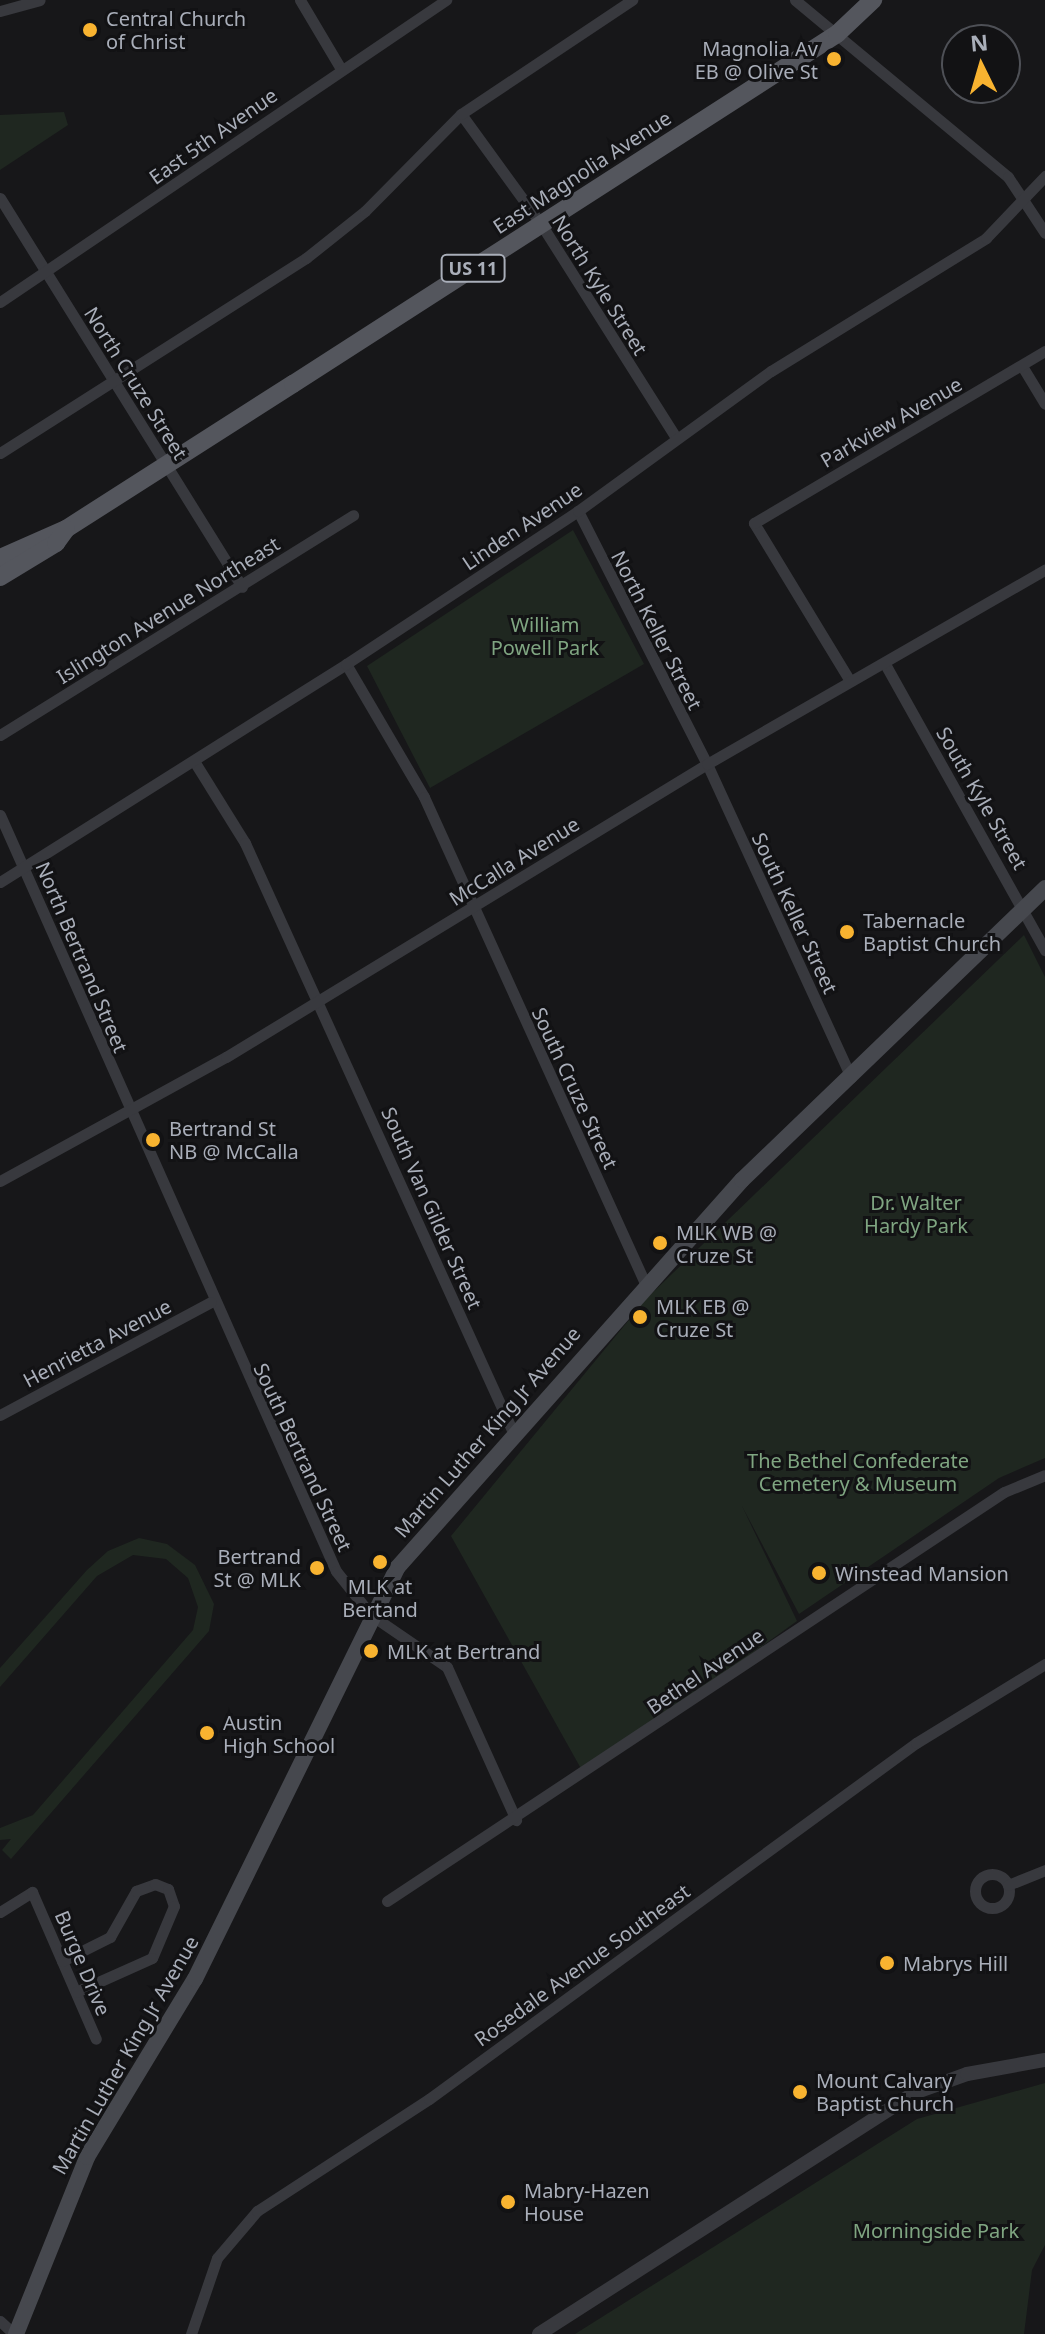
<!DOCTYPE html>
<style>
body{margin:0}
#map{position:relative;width:1045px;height:2334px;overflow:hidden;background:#171719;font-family:"Noto Sans",sans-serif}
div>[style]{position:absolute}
.green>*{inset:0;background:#1f2720}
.minor>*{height:11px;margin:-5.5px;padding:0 5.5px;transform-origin:5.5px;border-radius:5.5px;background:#38393e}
.minor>.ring{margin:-5.5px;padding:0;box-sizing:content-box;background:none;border:11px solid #38393e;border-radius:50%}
.tertiary>*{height:14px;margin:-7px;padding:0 7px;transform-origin:7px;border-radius:7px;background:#38393e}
.secondary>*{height:16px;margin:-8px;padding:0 8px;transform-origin:8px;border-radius:8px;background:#46484e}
.primary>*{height:18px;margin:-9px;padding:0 9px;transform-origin:9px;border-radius:9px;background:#54565d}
.dots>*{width:22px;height:22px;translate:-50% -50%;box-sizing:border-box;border:4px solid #121214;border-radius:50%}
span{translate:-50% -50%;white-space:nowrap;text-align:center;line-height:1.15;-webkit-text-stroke:6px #121214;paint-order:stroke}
.shield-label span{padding:2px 6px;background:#121214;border:2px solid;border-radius:6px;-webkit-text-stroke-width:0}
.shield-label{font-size:18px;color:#a9aeb9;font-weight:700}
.poi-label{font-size:20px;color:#a9aeb9}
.left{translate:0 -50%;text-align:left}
.right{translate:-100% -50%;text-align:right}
.street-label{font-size:20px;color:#a9aeb9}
.park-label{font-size:20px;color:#7fa581}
.north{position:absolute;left:941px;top:24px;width:80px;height:80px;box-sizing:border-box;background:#121214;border:2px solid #4e5056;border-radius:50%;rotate:355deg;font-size:22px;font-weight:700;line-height:32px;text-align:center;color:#a9aeb9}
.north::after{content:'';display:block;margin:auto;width:28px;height:36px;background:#f8b330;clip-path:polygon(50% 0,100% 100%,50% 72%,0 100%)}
</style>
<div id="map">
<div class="green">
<i style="clip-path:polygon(64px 112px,68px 125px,0 170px,0 115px)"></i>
<i style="clip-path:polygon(573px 530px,644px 664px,430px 788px,367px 666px)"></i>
<i style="clip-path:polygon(1024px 935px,1045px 977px,1045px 1458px,999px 1478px,799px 1614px,742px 1506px,797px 1621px,584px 1774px,451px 1536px,647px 1298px)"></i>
<i style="clip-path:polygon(139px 1538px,167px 1544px,195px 1565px,214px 1604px,209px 1631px,11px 1859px,2px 1850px,11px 1839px,0 1840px,0 1828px,33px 1815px,193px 1630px,198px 1607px,188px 1578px,166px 1559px,133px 1555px,97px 1576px,0 1687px,0 1668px,87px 1570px,108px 1551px)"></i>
<i style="clip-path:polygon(1045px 2083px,1045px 2245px,1032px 2270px,1024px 2334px,575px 2334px,917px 2119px)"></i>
</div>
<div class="minor">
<i style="left:300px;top:0;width:80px;rotate:59.3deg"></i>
<i style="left:795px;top:0;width:277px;rotate:39.7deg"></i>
<i style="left:1008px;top:177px;width:67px;rotate:56.5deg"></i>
<i style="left:0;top:11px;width:41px;rotate:-15.4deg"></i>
<i style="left:461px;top:114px;width:136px;rotate:54deg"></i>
<i style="left:541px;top:224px;width:254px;rotate:57.7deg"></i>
<i style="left:0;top:198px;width:458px;rotate:58.1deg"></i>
<i style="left:0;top:302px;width:539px;rotate:-34.1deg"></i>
<i style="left:1022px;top:366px;width:44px;rotate:58.8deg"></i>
<i style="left:0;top:453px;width:363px;rotate:-32.5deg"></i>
<i style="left:306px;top:258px;width:75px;rotate:-38.5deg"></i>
<i style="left:365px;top:211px;width:136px;rotate:-45.3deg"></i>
<i style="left:461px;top:114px;width:206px;rotate:-33.7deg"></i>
<i style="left:578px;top:511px;width:284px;rotate:63deg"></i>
<i style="left:707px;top:764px;width:345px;rotate:65.3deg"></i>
<i style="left:346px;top:664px;width:154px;rotate:59.6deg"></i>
<i style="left:424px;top:797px;width:534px;rotate:65.55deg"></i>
<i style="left:885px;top:664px;width:328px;rotate:60.8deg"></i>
<i style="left:850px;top:681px;width:185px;rotate:-121.3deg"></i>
<i style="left:754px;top:523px;width:338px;rotate:-30.6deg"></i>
<i style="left:0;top:735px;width:416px;rotate:-31.9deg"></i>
<i style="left:194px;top:761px;width:97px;rotate:58.1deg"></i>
<i style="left:245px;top:843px;width:645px;rotate:65.54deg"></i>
<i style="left:0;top:815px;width:827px;rotate:66.04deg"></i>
<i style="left:336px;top:1571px;width:56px;rotate:51.5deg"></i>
<i style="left:371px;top:1615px;width:92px;rotate:34.4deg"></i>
<i style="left:447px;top:1667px;width:168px;rotate:65.7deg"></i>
<i style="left:0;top:882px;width:409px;rotate:-32.2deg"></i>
<i style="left:346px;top:664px;width:278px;rotate:-33.4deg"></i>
<i style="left:578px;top:511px;width:238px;rotate:-36deg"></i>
<i style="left:771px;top:371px;width:253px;rotate:-31.7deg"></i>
<i style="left:986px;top:238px;width:86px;rotate:-46.4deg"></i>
<i style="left:0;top:1181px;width:258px;rotate:-28.8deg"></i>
<i style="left:226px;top:1057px;width:563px;rotate:-31.35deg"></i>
<i style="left:707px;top:764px;width:390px;rotate:-29.9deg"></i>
<i style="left:0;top:1415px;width:239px;rotate:-28.2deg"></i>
<i class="ring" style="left:975px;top:1874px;width:23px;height:23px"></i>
<i style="left:1008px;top:1885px;width:40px;rotate:-22deg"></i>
<i style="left:387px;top:1901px;width:740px;rotate:-33.54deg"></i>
<i style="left:1004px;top:1492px;width:44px;rotate:-22.5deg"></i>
<i style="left:0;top:1912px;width:38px;rotate:-32deg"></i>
<i style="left:32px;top:1892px;width:160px;rotate:66.5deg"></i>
<i style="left:62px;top:1961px;width:54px;rotate:-26.6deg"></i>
<i style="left:110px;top:1937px;width:53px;rotate:-60.5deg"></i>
<i style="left:136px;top:1891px;width:20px;rotate:-20deg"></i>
<i style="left:155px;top:1884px;width:14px;rotate:21deg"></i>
<i style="left:168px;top:1889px;width:18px;rotate:71deg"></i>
<i style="left:174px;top:1906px;width:56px;rotate:112.9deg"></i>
<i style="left:152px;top:1958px;width:83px;rotate:155.9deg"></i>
<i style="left:0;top:2321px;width:19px;rotate:43deg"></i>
<i style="left:191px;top:2334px;width:80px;rotate:-71.1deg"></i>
<i style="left:217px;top:2258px;width:62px;rotate:-49.6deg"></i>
<i style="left:257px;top:2211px;width:205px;rotate:-33.1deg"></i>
<i style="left:429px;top:2099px;width:603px;rotate:-36.17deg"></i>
<i style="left:916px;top:1743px;width:151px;rotate:-31.5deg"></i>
</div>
<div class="tertiary">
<i style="left:539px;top:2334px;width:446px;rotate:-32.7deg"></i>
<i style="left:914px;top:2093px;width:56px;rotate:-19.7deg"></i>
<i style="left:967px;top:2074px;width:79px;rotate:-10.2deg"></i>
</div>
<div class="secondary">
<i style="left:16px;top:2334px;width:191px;rotate:-68.1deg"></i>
<i style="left:87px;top:2157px;width:208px;rotate:-58.8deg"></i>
<i style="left:195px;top:1979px;width:458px;rotate:-63.8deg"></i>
<i style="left:397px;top:1568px;width:519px;rotate:-48.36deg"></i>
<i style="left:742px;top:1180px;width:421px;rotate:-43.9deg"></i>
</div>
<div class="primary">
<i style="left:0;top:558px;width:72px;rotate:-23.7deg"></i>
<i style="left:66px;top:529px;width:269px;rotate:-32.6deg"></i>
<i style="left:293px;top:384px;width:647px;rotate:-32.76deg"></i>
<i style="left:837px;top:34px;width:50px;rotate:-43.4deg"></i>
<i style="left:0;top:577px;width:66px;rotate:-31.3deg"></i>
<i style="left:56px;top:543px;width:17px;rotate:-54deg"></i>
</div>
<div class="dots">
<i style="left:90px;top:30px;background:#f8b330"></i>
<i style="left:834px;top:59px;background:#f8b330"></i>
<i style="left:847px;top:932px;background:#f8b330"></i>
<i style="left:153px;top:1140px;background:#f8b330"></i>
<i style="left:660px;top:1243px;background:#f8b330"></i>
<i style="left:640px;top:1317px;background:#f8b330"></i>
<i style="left:380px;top:1562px;background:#f8b330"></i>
<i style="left:317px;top:1568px;background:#f8b330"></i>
<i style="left:819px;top:1573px;background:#f8b330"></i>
<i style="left:371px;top:1651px;background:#f8b330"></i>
<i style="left:207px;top:1733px;background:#f8b330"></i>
<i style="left:887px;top:1963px;background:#f8b330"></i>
<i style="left:800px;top:2092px;background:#f8b330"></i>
<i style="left:508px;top:2202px;background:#f8b330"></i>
</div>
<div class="shield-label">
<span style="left:473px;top:268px">US 11</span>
</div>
<div class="poi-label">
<span class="left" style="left:106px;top:30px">Central Church<br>of Christ</span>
<span class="right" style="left:818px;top:60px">Magnolia Av<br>EB @ Olive St</span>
<span class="left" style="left:863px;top:932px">Tabernacle<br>Baptist Church</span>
<span class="left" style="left:169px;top:1140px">Bertrand St<br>NB @ McCalla</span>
<span class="left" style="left:676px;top:1244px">MLK WB @<br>Cruze St</span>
<span class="left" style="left:656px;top:1318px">MLK EB @<br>Cruze St</span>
<span class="right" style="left:301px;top:1568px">Bertrand<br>St @ MLK</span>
<span class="left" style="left:835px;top:1573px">Winstead Mansion</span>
<span style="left:380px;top:1598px">MLK at<br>Bertand</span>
<span class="left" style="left:387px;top:1651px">MLK at Bertrand</span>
<span class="left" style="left:223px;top:1734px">Austin<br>High School</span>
<span class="left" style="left:903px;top:1963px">Mabrys Hill</span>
<span class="left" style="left:816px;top:2092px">Mount Calvary<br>Baptist Church</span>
<span class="left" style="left:524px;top:2202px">Mabry-Hazen<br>House</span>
</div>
<div class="street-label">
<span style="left:213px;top:136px;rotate:-35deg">East 5th Avenue</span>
<span style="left:582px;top:172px;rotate:-33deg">East Magnolia Avenue</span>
<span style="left:600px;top:285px;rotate:58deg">North Kyle Street</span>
<span style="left:136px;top:383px;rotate:58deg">North Cruze Street</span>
<span style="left:891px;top:422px;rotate:-30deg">Parkview Avenue</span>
<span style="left:522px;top:526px;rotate:-34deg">Linden Avenue</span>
<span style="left:168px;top:610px;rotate:-32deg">Islington Avenue Northeast</span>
<span style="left:657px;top:630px;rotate:63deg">North Keller Street</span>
<span style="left:982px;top:798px;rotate:60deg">South Kyle Street</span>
<span style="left:514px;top:861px;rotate:-32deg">McCalla Avenue</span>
<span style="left:795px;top:913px;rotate:65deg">South Keller Street</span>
<span style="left:82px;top:957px;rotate:67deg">North Bertrand Street</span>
<span style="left:575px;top:1088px;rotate:65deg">South Cruze Street</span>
<span style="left:432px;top:1208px;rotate:66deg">South Van Gilder Street</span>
<span style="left:97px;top:1343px;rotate:-28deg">Henrietta Avenue</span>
<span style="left:487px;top:1432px;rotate:-49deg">Martin Luther King Jr Avenue</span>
<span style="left:303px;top:1457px;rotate:65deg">South Bertrand Street</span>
<span style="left:705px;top:1671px;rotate:-34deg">Bethel Avenue</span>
<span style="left:83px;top:1963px;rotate:67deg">Burge Drive</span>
<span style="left:582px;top:1965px;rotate:-36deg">Rosedale Avenue Southeast</span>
<span style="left:125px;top:2055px;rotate:-60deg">Martin Luther King Jr Avenue</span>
</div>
<div class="park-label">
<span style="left:545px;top:636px">William<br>Powell Park</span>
<span style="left:916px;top:1214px">Dr. Walter<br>Hardy Park</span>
<span style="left:858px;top:1472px">The Bethel Confederate<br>Cemetery &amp; Museum</span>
<span style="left:936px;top:2230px">Morningside Park</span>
</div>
<div class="north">N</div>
</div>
